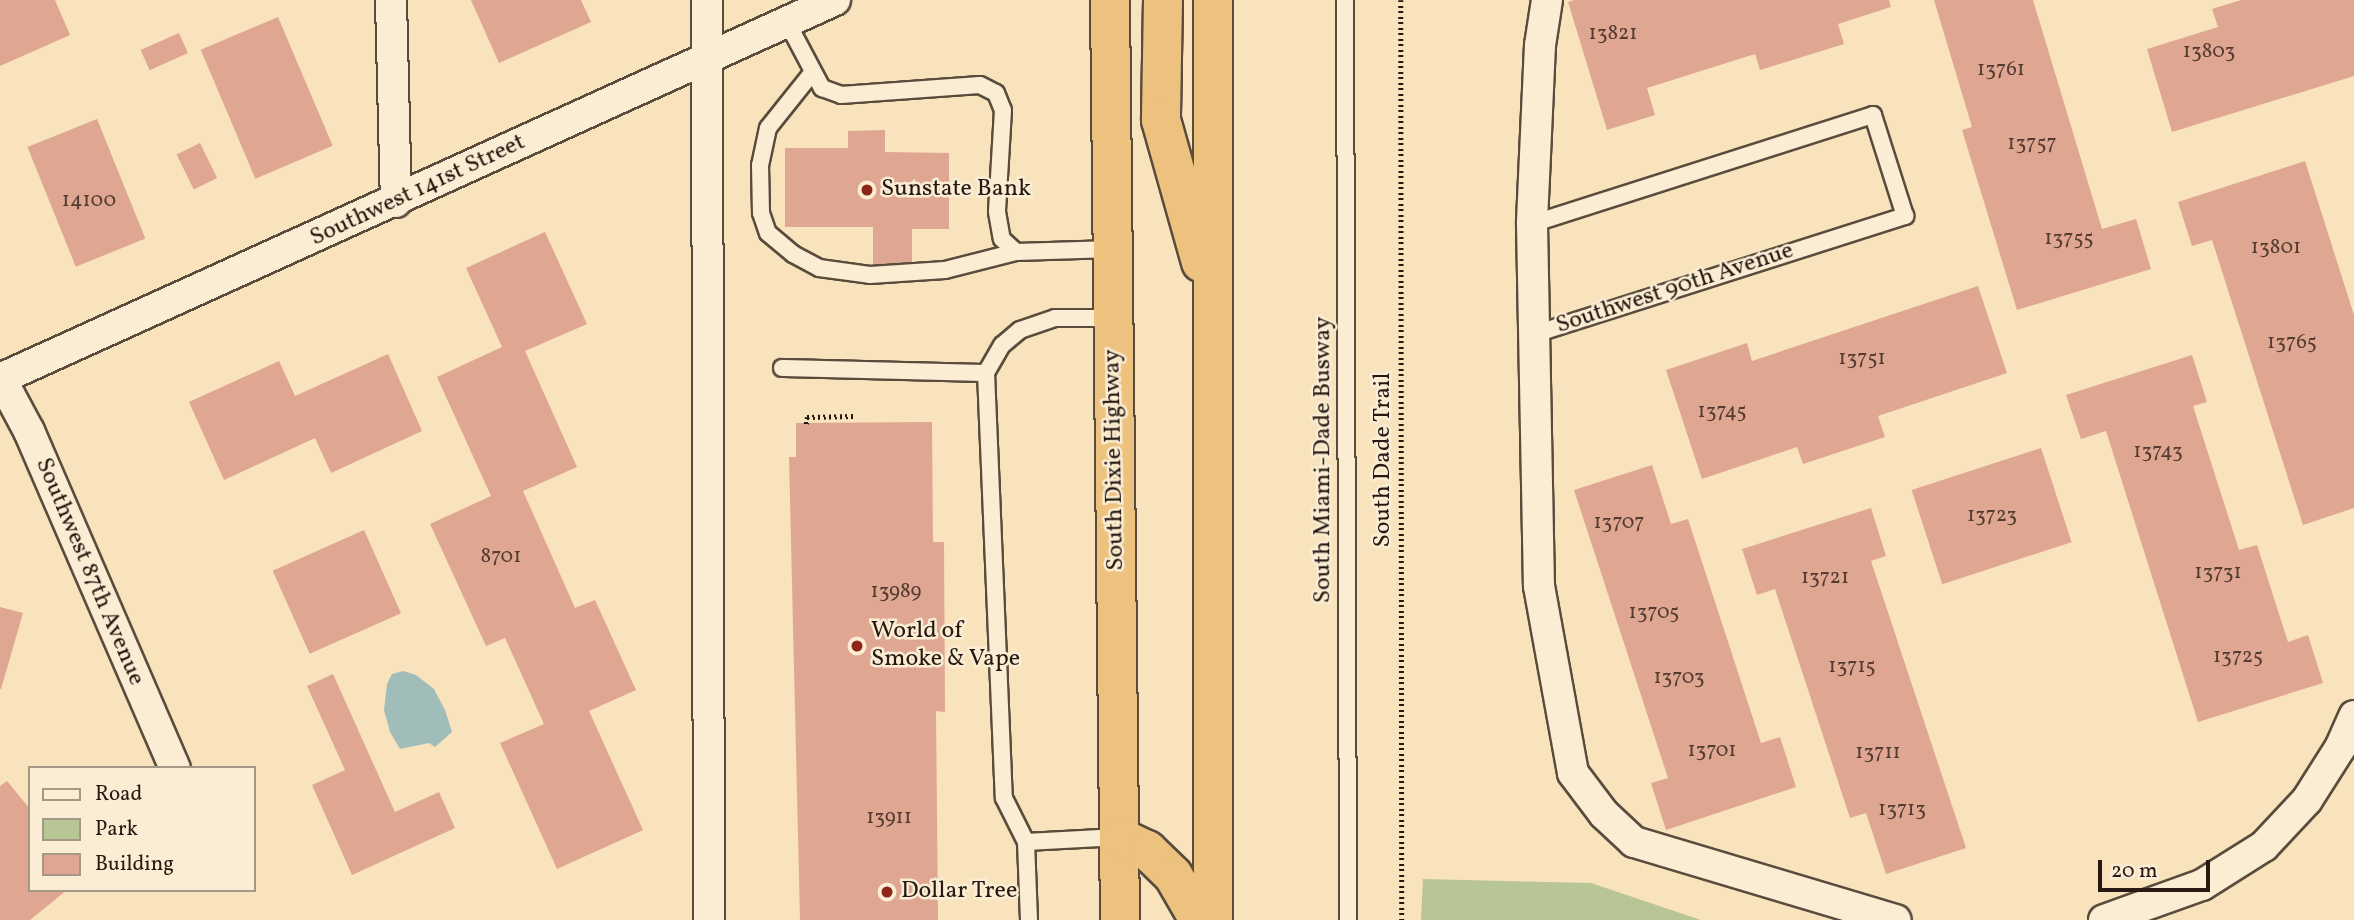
<!DOCTYPE html>
<style>
body{margin:0}
#map{position:relative;width:2354px;height:920px;overflow:hidden;background:#f8e3bd;font-family:Vollkorn,serif}
div>[style]{position:absolute}
.green>*{inset:0;background:#b8c595}
.water>*{inset:0;background:#a0bdb9}
.building>*{inset:0;background:#dfa691;transform-origin:0 0}
.path>*{height:4.5px;margin-top:-2.25px;transform-origin:0;background:repeating-linear-gradient(90deg,#261912 0 2px,transparent 0 5.5px)}
.roads{filter:drop-shadow(2px 0 #5a4c3d) drop-shadow(-2px 0 #5a4c3d) drop-shadow(0 2px #5a4c3d) drop-shadow(0 -2px #5a4c3d)}
.service>*{height:16px;margin:-8px;padding:0 8px;transform-origin:8px;border-radius:8px;background:#faedd4}
.minor>*{height:30px;margin:-15px;padding:0 15px;transform-origin:15px;border-radius:15px;background:#faedd4}
.trunk>*{height:38px;margin:-19px;padding:0 19px;transform-origin:19px;border-radius:19px;background:#ecc27e}
.dots>*{width:19px;height:19px;translate:-50% -50%;box-sizing:border-box;border:4px solid #faedd4;border-radius:50%}
span{translate:-50% -50%;white-space:nowrap;text-align:center;line-height:1.15;-webkit-text-stroke:5px #faedd4;paint-order:stroke}
.number-label{font-size:21px;color:#543c32}
.number-label span{-webkit-text-stroke-width:0}
.poi-label{font-size:24px;color:#261912}
.left{translate:0 -50%;text-align:left}
.street-label{font-size:24px;color:#261912}
.legend{position:absolute;left:28px;top:766px;width:228px;height:126px;box-sizing:border-box;background:#faedd4;border:2px solid #a59886;margin:0;padding:9px 12px;list-style:none;font-size:21px;color:#261912}
.legend li{display:flex;align-items:center;gap:14px;height:35px}
.legend b{width:35px;border:2px solid #a59886}
.scale{position:absolute;left:2098px;top:860px;width:112px;height:32px;box-sizing:border-box;border:4px solid #261912;border-top:0;padding-left:9px;font-size:21px;line-height:24px;white-space:nowrap;color:#261912;-webkit-text-stroke:5px #faedd4;paint-order:stroke}
</style>
<div id="map">
<div class="green">
<i style="clip-path:polygon(1423px 879px,1591px 883px,1701px 920px,1421px 920px)"></i>
</div>
<div class="water">
<i style="clip-path:polygon(403px 671px,416px 675px,434px 689px,445px 710px,452px 732px,435px 747px,429px 743px,400px 749px,390px 732px,384px 710px,387px 684px,392px 674px)"></i>
</div>
<div class="building">
<i style="clip-path:polygon(0 0,55px 0,70px 35px,0 66px)"></i>
<i style="clip-path:polygon(471px 0,581px 0,591px 22px,499px 63px)"></i>
<i style="clip-path:polygon(1574px 0,1889px 0,1891px 7px,1838px 24px,1844px 44px,1760px 70px,1755px 54px,1647px 88px,1655px 115px,1607px 130px,1568px 2px)"></i>
<i style="clip-path:polygon(1934px 0,2033px 0,2102px 229px,2136px 219px,2151px 269px,2017px 310px,1962px 130px,1972px 127px)"></i>
<i style="clip-path:polygon(2241px 0,2354px 0,2354px 76px,2172px 132px,2147px 49px,2218px 27px,2212px 9px)"></i>
<i style="left:278px;top:17px;width:140px;height:84px;rotate:67deg"></i>
<i style="left:179px;top:33px;width:22px;height:42px;rotate:66deg"></i>
<i style="left:97px;top:119px;width:129px;height:75px;rotate:68deg"></i>
<i style="clip-path:polygon(885px 130px,885px 152px,949px 153px,949px 229px,912px 229px,912px 265px,873px 265px,873px 227px,785px 227px,785px 148px,848px 148px,848px 131px)"></i>
<i style="left:200px;top:143px;width:39px;height:26px;rotate:64deg"></i>
<i style="clip-path:polygon(2305px 161px,2354px 315px,2354px 508px,2303px 525px,2212px 240px,2192px 246px,2178px 202px)"></i>
<i style="clip-path:polygon(545px 232px,587px 324px,525px 351px,577px 467px,523px 491px,575px 608px,595px 600px,636px 690px,589px 711px,643px 830px,557px 869px,500px 743px,544px 724px,505px 638px,486px 646px,430px 524px,491px 496px,437px 377px,502px 347px,466px 268px)"></i>
<i style="clip-path:polygon(1978px 286px,2007px 373px,1878px 416px,1885px 437px,1803px 464px,1797px 447px,1702px 479px,1666px 370px,1747px 343px,1752px 361px)"></i>
<i style="clip-path:polygon(388px 354px,422px 431px,331px 473px,315px 438px,224px 480px,189px 402px,279px 361px,295px 396px)"></i>
<i style="clip-path:polygon(2192px 355px,2207px 402px,2193px 406px,2239px 550px,2257px 545px,2288px 642px,2308px 635px,2323px 683px,2198px 722px,2106px 431px,2081px 439px,2066px 395px)"></i>
<i style="clip-path:polygon(932px 422px,933px 542px,944px 542px,945px 712px,936px 711px,938px 920px,800px 920px,789px 457px,796px 457px,796px 423px)"></i>
<i style="left:2041px;top:448px;width:99px;height:136px;rotate:72deg"></i>
<i style="clip-path:polygon(1652px 465px,1671px 524px,1688px 519px,1761px 743px,1780px 737px,1796px 787px,1666px 830px,1651px 783px,1668px 778px,1574px 490px)"></i>
<i style="clip-path:polygon(1871px 508px,1886px 556px,1871px 561px,1966px 848px,1886px 874px,1866px 813px,1850px 818px,1775px 589px,1757px 595px,1742px 549px)"></i>
<i style="left:364px;top:530px;width:91px;height:100px;rotate:66deg"></i>
<i style="clip-path:polygon(0 607px,23px 613px,1px 689px,0 689px)"></i>
<i style="clip-path:polygon(333px 674px,395px 812px,439px 792px,455px 828px,352px 875px,312px 785px,345px 770px,307px 686px)"></i>
<i style="clip-path:polygon(7px 781px,30px 809px,30px 890px,67px 890px,30px 920px,0 920px,0 786px)"></i>
</div>
<div class="path">
<i style="left:1401px;top:0;width:920px;rotate:89.94deg"></i>
<i style="left:806px;top:424px;width:7px;rotate:-82deg"></i>
<i style="left:807px;top:417px;width:48px;rotate:-1.2deg"></i>
</div>
<div class="roads">
<div class="service">
<i style="left:1345px;top:0;width:920px;rotate:89.81deg"></i>
<i style="left:787px;top:22px;width:75px;rotate:62.1deg"></i>
<i style="left:822px;top:88px;width:20px;rotate:20deg"></i>
<i style="left:841px;top:95px;width:139px;rotate:-4.1deg"></i>
<i style="left:980px;top:85px;width:18px;rotate:27deg"></i>
<i style="left:996px;top:93px;width:18px;rotate:68deg"></i>
<i style="left:1003px;top:110px;width:102px;rotate:93.4deg"></i>
<i style="left:997px;top:212px;width:27px;rotate:80deg"></i>
<i style="left:1002px;top:239px;width:19px;rotate:43deg"></i>
<i style="left:1016px;top:252px;width:97px;rotate:-1.8deg"></i>
<i style="left:812px;top:73px;width:70px;rotate:128.7deg"></i>
<i style="left:768px;top:128px;width:38px;rotate:102deg"></i>
<i style="left:760px;top:165px;width:48px;rotate:88.8deg"></i>
<i style="left:761px;top:213px;width:21px;rotate:71deg"></i>
<i style="left:768px;top:233px;width:33px;rotate:40deg"></i>
<i style="left:793px;top:254px;width:30px;rotate:28deg"></i>
<i style="left:819px;top:268px;width:51px;rotate:7.8deg"></i>
<i style="left:870px;top:275px;width:75px;rotate:-3.8deg"></i>
<i style="left:945px;top:270px;width:73px;rotate:-14.2deg"></i>
<i style="left:1113px;top:318px;width:58px;rotate:180deg"></i>
<i style="left:1055px;top:318px;width:37px;rotate:161deg"></i>
<i style="left:1020px;top:330px;width:23px;rotate:140deg"></i>
<i style="left:1002px;top:345px;width:32px;rotate:120deg"></i>
<i style="left:986px;top:373px;width:425px;rotate:87.6deg"></i>
<i style="left:1004px;top:798px;width:49px;rotate:63.4deg"></i>
<i style="left:1026px;top:842px;width:93px;rotate:-3.1deg"></i>
<i style="left:1532px;top:335px;width:392px;rotate:-17.7deg"></i>
<i style="left:1905px;top:216px;width:106px;rotate:-107.6deg"></i>
<i style="left:1873px;top:115px;width:358px;rotate:162.3deg"></i>
<i style="left:782px;top:368px;width:204px;rotate:1.4deg"></i>
<i style="left:1026px;top:842px;width:78px;rotate:87.8deg"></i>
</div>
<div class="minor">
<i style="left:391px;top:0;width:202px;rotate:88.6deg"></i>
<i style="left:707px;top:0;width:920px;rotate:89.88deg"></i>
<i style="left:1547px;top:0;width:46px;rotate:98.8deg"></i>
<i style="left:1540px;top:45px;width:179px;rotate:92.6deg"></i>
<i style="left:1532px;top:224px;width:362px;rotate:88.9deg"></i>
<i style="left:1539px;top:586px;width:190px;rotate:79.7deg"></i>
<i style="left:1573px;top:773px;width:51px;rotate:52.9deg"></i>
<i style="left:1604px;top:814px;width:41px;rotate:43deg"></i>
<i style="left:1634px;top:842px;width:273px;rotate:16.6deg"></i>
<i style="left:0;top:377px;width:61px;rotate:61.8deg"></i>
<i style="left:29px;top:431px;width:367px;rotate:66.6deg"></i>
<i style="left:0;top:379px;width:917px;rotate:-24.41deg"></i>
<i style="left:2104px;top:920px;width:104px;rotate:-19.7deg"></i>
<i style="left:2202px;top:885px;width:73px;rotate:-32.2deg"></i>
<i style="left:2264px;top:846px;width:63px;rotate:-46.9deg"></i>
<i style="left:2307px;top:800px;width:62px;rotate:-57.6deg"></i>
<i style="left:2340px;top:748px;width:35px;rotate:-66deg"></i>
</div>
<div class="trunk">
<i style="left:1110px;top:0;width:920px;rotate:89.38deg"></i>
<i style="left:1163px;top:0;width:120px;rotate:91deg"></i>
<i style="left:1161px;top:120px;width:148px;rotate:74.3deg"></i>
<i style="left:1119px;top:837px;width:31px;rotate:25deg"></i>
<i style="left:1147px;top:850px;width:36px;rotate:44deg"></i>
<i style="left:1173px;top:875px;width:52px;rotate:60deg"></i>
<i style="left:1213px;top:920px;width:920px;rotate:-90deg"></i>
</div>
</div>
<div class="dots">
<i style="left:867px;top:190px;background:#8f2418"></i>
<i style="left:857px;top:646px;background:#8f2418"></i>
<i style="left:887px;top:892px;background:#8f2418"></i>
</div>
<div class="number-label">
<span style="left:1613px;top:34px">13821</span>
<span style="left:2209px;top:52px">13803</span>
<span style="left:2001px;top:70px">13761</span>
<span style="left:2032px;top:144px">13757</span>
<span style="left:89px;top:201px">14100</span>
<span style="left:2069px;top:239px">13755</span>
<span style="left:2276px;top:248px">13801</span>
<span style="left:2292px;top:343px">13765</span>
<span style="left:1862px;top:359px">13751</span>
<span style="left:1722px;top:412px">13745</span>
<span style="left:2158px;top:452px">13743</span>
<span style="left:1992px;top:516px">13723</span>
<span style="left:1619px;top:523px">13707</span>
<span style="left:501px;top:557px">8701</span>
<span style="left:2218px;top:573px">13731</span>
<span style="left:1825px;top:578px">13721</span>
<span style="left:896px;top:592px">13989</span>
<span style="left:1654px;top:613px">13705</span>
<span style="left:2238px;top:657px">13725</span>
<span style="left:1852px;top:667px">13715</span>
<span style="left:1679px;top:678px">13703</span>
<span style="left:1712px;top:751px">13701</span>
<span style="left:1878px;top:753px">13711</span>
<span style="left:1902px;top:810px">13713</span>
<span style="left:889px;top:818px">13911</span>
</div>
<div class="poi-label">
<span class="left" style="left:881px;top:190px">Sunstate Bank</span>
<span class="left" style="left:871px;top:646px">World of<br>Smoke &amp; Vape</span>
<span class="left" style="left:901px;top:892px">Dollar Tree</span>
</div>
<div class="street-label">
<span style="left:418px;top:191px;rotate:-25deg">Southwest 141st Street</span>
<span style="left:1675px;top:289px;rotate:-18deg">Southwest 90th Avenue</span>
<span style="left:1115px;top:460px;rotate:-91deg">South Dixie Highway</span>
<span style="left:1324px;top:460px;rotate:-90deg">South Miami-Dade Busway</span>
<span style="left:1384px;top:460px;rotate:-90deg">South Dade Trail</span>
<span style="left:89px;top:572px;rotate:67deg">Southwest 87th Avenue</span>
</div>
<ul class="legend">
<li><b style="height:9px;background:#faedd4"></b>Road</li>
<li><b style="height:19px;background:#b8c595"></b>Park</li>
<li><b style="height:19px;background:#dfa691"></b>Building</li>
</ul>
<div class="scale">20 m</div>
</div>
